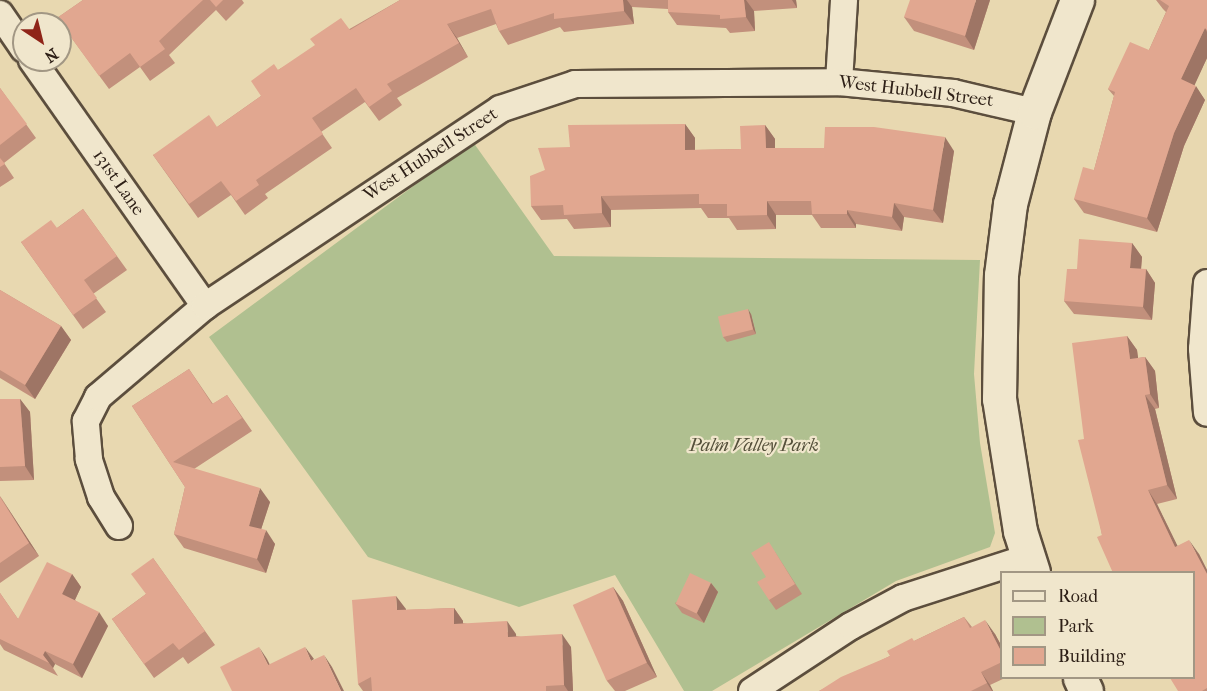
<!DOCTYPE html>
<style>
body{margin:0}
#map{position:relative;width:1207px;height:691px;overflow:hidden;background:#e8d8b0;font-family:"IM FELL French Canon",serif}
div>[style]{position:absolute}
.green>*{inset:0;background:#b0c090}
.roads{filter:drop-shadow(2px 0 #5c4e3d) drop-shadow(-2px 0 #5c4e3d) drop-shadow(0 2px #5c4e3d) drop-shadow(0 -2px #5c4e3d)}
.street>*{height:26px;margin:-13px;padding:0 13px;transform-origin:13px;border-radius:13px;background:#f0e6cc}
.secondary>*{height:33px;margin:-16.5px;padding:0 16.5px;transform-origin:16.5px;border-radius:16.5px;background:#f0e6cc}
.wall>*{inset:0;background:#c2907c}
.shaded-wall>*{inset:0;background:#9e7565}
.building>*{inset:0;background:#e1a790;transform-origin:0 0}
span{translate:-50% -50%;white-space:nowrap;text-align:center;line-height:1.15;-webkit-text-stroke:4.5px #f0e6cc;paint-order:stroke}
.street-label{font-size:18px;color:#2e2017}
.park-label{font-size:18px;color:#55503b;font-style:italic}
.legend{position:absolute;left:1000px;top:571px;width:195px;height:108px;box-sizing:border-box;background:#f0e6cc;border:2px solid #a29784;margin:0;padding:8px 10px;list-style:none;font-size:18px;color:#2e2017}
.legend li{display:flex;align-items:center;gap:12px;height:30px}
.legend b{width:30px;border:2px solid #a29784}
.north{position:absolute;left:12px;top:12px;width:60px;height:60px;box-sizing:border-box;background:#f0e6cc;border:2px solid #a29784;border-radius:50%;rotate:145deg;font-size:16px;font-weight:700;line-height:24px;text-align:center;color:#2e2017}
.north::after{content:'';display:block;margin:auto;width:21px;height:27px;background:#8f2418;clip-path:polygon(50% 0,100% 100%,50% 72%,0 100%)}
</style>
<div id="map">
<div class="green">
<i style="clip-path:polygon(473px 142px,554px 256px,980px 260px,974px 374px,980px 443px,995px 533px,990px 547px,896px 581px,712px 691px,684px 691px,615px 575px,519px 607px,368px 557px,209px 337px)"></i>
</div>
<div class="roads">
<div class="street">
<i style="left:0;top:14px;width:42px;rotate:55.6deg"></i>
<i style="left:32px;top:60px;width:301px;rotate:54.9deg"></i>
<i style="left:839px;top:82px;width:82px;rotate:-86.5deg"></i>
<i style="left:1207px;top:283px;width:66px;rotate:94.3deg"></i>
<i style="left:1202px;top:349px;width:64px;rotate:85.5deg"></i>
<i style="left:119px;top:526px;width:34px;rotate:-122deg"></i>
<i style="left:101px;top:497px;width:40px;rotate:-108deg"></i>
<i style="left:89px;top:459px;width:38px;rotate:-95deg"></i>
<i style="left:86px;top:421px;width:27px;rotate:-63deg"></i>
<i style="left:98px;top:397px;width:140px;rotate:-40.4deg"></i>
<i style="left:205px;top:306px;width:355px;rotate:-33.7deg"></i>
<i style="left:500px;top:109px;width:79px;rotate:-18.4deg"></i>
<i style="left:575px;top:84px;width:264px;rotate:-0.4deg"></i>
<i style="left:839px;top:82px;width:115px;rotate:5.5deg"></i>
<i style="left:953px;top:93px;width:83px;rotate:13.2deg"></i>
<i style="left:752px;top:691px;width:118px;rotate:-33.3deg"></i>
<i style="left:851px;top:626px;width:59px;rotate:-28.3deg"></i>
<i style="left:903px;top:598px;width:130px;rotate:-17.9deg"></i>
</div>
<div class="secondary">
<i style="left:1033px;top:572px;width:43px;rotate:-107.6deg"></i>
<i style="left:1020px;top:531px;width:134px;rotate:-99deg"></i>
<i style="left:999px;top:399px;width:124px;rotate:-89.1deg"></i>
<i style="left:1001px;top:275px;width:72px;rotate:-82.8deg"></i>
<i style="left:1010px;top:204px;width:95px;rotate:-75.4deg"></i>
<i style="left:1034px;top:112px;width:120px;rotate:-69deg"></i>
<i style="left:1080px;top:678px;width:14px;rotate:65deg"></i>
</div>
</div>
<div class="wall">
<i style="clip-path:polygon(83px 0,242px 0,244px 3px,226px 21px,216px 10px,169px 55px,175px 63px,150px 81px,140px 67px,109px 89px,57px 18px)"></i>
<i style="clip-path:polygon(400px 0,796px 0,797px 8px,754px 11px,755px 31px,730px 33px,726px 28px,677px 25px,668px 12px,668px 9px,632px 7px,634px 24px,564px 32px,560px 27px,508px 45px,499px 31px,496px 24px,457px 38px,468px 57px,397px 98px,402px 105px,379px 121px,365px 102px,321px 132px,332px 148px,265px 194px,268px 198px,245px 215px,231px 195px,198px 218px,153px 155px,217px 127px,261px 96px,278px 70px)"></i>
<i style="clip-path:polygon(990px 0,974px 50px,914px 31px,904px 17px)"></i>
<i style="clip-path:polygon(1156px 0,1207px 0,1207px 58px,1194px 85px,1205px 100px,1184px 146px,1157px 232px,1084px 213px,1074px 199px,1094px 170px,1114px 96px,1108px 89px,1149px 50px,1166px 12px,1163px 9px)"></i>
<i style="clip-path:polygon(0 88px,36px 138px,4px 163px,14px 178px,0 187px)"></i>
<i style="clip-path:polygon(685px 124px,695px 138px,695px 150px,741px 149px,765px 125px,775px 139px,775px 148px,954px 151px,943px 223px,904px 217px,902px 231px,856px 224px,856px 228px,821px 228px,812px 215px,776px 215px,776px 229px,737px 230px,729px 218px,708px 218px,701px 208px,611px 210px,611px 227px,574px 229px,567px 219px,541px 220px,531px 206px,545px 170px,570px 147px)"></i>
<i style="clip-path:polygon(83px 209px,127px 270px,93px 294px,106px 312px,83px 329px,21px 242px,57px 228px)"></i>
<i style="clip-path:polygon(1132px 243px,1142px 257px,1141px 269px,1146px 269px,1155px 283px,1152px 320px,1074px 314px,1064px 301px,1077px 269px)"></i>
<i style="clip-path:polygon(0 290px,61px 326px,71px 340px,35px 399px,0 378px)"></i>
<i style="clip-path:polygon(751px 314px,756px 334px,727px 342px,723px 337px)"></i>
<i style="clip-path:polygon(1127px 336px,1137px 350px,1138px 358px,1145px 357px,1155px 371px,1159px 408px,1155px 409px,1177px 499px,1157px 504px,1177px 546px,1199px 554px,1207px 570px,1207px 691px,1178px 691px,1194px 678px,1102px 535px,1084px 439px)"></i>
<i style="clip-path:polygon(189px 369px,213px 404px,227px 395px,252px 431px,194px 469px,270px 502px,261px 529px,275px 544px,266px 573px,184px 548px,174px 534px,185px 487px,132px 406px)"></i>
<i style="clip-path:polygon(0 399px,20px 399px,30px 412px,34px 480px,0 481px)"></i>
<i style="clip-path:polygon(0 496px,39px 556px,0 583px)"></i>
<i style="clip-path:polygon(775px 552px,802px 594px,776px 610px,769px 600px,766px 577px)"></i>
<i style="clip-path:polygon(153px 558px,215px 645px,188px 664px,183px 657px,154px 678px,112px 619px,146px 594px)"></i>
<i style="clip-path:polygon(72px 574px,81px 587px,75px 600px,108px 626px,82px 678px,55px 664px,53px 668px,58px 676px,4px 650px,0 644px,0 593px,18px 619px)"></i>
<i style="clip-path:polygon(711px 583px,718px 592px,704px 623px,682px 613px,675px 603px)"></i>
<i style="clip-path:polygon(613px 587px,623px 601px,657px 677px,625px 691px,615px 691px,607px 681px)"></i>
<i style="clip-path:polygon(454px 608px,463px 621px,463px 623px,516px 634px,516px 636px,571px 647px,573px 691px,363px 691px,358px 684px,406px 610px)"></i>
<i style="clip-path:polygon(964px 617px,972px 627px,995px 634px,1002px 647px,1002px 678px,1005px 678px,990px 685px,993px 691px,819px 691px,890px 656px,914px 641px)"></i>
</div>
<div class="shaded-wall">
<i style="clip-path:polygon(623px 0,627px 0,632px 7px,634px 24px,624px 11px)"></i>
<i style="clip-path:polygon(744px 0,746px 0,754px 11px,755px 31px,746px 17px)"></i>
<i style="clip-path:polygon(792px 0,796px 0,797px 8px)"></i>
<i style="clip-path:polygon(976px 0,990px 0,974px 50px,965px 36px)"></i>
<i style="clip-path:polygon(447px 24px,457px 38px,468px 57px,459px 43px)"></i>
<i style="clip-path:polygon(1205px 28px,1207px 32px,1207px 58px,1191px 93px,1181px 79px)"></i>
<i style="clip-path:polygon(1196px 86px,1205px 100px,1184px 146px,1157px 232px,1147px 218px,1174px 133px)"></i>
<i style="clip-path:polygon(685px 124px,695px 138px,695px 163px,685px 150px)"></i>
<i style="clip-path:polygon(765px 125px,775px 139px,775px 162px,766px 148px)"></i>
<i style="clip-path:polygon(945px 137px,954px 151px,943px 223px,933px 210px)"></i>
<i style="clip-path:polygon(601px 196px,611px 210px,611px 227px,602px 213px)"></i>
<i style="clip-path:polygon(767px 201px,776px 215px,776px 229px,767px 215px)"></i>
<i style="clip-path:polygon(894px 203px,904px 217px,902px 231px,892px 217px)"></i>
<i style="clip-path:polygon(847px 210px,856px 224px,856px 228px,847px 214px)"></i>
<i style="clip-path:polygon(1132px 243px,1142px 257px,1140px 282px,1130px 268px)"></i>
<i style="clip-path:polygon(1146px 269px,1155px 283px,1152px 320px,1143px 307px)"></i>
<i style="clip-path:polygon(748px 309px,751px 314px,756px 334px,753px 329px)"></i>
<i style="clip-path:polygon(61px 326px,71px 340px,35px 399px,25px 385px)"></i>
<i style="clip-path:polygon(1127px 336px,1137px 350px,1140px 373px,1130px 359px)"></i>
<i style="clip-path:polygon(1145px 357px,1155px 371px,1159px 408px,1150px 394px)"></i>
<i style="clip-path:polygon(1145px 395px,1155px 409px,1177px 499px,1167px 485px)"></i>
<i style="clip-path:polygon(20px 399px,30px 412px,34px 480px,25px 466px)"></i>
<i style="clip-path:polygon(260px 488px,270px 502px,258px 539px,249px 526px)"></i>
<i style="clip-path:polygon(1148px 490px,1157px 504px,1185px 561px,1175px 547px)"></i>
<i style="clip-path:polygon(0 496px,39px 556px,29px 543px)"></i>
<i style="clip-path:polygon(266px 530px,275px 544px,266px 573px,257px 559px)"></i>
<i style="clip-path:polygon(1189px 540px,1199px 554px,1207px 570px,1207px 574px)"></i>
<i style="clip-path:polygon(72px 574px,81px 587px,71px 608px,62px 594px)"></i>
<i style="clip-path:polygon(711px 583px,718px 592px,704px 623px,697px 613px)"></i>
<i style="clip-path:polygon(613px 587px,623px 601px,657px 677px,647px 663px)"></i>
<i style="clip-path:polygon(396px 596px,406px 609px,406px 623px,397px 610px)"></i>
<i style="clip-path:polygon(454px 608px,463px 621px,463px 637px,454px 624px)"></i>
<i style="clip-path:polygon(99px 612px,108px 626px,82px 678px,73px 664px)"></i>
<i style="clip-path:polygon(985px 620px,995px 634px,1002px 647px,1002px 653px)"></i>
<i style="clip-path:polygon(507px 621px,516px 634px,517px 650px,508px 637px)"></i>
<i style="clip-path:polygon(562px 634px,571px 647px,573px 691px,568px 691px,564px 685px)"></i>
<i style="clip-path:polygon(259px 647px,267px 659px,276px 677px,268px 665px)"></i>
<i style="clip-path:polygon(305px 647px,314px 659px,311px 661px)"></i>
<i style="clip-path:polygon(45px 651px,55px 664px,53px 668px,43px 655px)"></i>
<i style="clip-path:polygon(324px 655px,332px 667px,344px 691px,341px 691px)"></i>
<i style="clip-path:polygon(981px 672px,990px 685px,993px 691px,992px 691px,987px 683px)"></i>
</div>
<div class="building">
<i style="clip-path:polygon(83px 0,203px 0,159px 41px,165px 49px,140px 67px,130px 53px,99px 76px,57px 18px)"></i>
<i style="clip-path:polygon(210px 0,223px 0,216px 7px)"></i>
<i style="clip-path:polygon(400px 0,623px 0,624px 11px,554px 19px,554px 13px,499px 31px,491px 9px,447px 24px,459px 43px,387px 84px,392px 91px,369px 107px,356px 88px,312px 118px,323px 134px,256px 180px,259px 185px,236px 201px,221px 181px,189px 204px,153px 155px,209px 115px,217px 127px,261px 96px,251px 81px,274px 64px,278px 70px,315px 45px,310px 39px,341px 18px,350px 30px)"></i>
<i style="clip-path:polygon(668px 0,744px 0,746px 17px,720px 19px,720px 15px,668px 12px)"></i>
<i style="clip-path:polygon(910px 0,976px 0,965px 36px,904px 17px)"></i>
<i style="clip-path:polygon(1160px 0,1207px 0,1207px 30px,1205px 28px,1181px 79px,1196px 86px,1174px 133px,1147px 218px,1074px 199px,1083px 167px,1094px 170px,1115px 92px,1108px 89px,1130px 42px,1149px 50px,1169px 6px)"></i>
<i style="clip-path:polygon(0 88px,27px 124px,0 145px)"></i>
<i style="clip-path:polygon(685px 124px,685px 150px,741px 149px,740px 126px,765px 125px,766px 148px,824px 148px,825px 127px,874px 127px,945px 137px,933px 210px,894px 203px,892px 217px,847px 210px,847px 214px,812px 214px,811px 201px,767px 201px,767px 215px,727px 216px,727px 204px,699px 204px,699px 194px,601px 196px,602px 213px,564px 215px,563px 205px,531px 206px,530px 176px,545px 170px,538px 148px,570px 147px,568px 125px)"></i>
<i style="clip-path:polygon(0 158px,5px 164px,0 167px)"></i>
<i style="clip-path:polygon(83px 209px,117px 256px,84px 280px,97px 298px,73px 315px,21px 242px,51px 220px,57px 228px)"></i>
<i style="clip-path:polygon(1079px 239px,1132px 243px,1130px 268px,1146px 269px,1143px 307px,1064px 301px,1067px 269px,1077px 269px)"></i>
<i style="clip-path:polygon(0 290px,61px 326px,25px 385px,0 370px)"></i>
<i style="left:748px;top:309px;width:21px;height:31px;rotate:76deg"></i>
<i style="clip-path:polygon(1127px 336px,1130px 359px,1145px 357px,1150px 394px,1145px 395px,1167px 485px,1148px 490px,1175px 547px,1189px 540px,1207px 574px,1207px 688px,1202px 691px,1178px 691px,1170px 678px,1194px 678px,1194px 573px,1113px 573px,1097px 537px,1102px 535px,1078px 440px,1084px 439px,1072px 343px)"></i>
<i style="clip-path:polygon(189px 369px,212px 404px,227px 395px,242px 418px,173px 462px,260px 488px,249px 526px,266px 530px,257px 559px,174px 534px,185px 487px,132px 406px)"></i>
<i style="clip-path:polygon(0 399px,20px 399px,25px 466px,0 467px)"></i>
<i style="clip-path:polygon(0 497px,29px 543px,0 563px)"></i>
<i style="clip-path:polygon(769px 542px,795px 584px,769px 600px,757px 582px,766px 577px,751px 553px)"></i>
<i style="clip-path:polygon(153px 558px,205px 631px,179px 650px,173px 643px,144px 664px,112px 619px,146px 594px,131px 574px)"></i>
<i style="clip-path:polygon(47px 562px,72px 574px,62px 594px,99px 612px,73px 664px,45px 651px,43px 655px,49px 663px,0 639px,0 593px,18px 619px)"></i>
<i style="left:690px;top:573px;width:23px;height:34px;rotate:25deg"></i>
<i style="left:613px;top:587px;width:83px;height:44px;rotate:66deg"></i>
<i style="clip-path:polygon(396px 596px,397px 610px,454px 608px,454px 624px,507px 621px,508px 637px,562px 634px,564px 685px,546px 686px,546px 691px,372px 691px,371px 677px,358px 684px,352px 600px)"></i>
<i style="clip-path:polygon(964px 617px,970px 628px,985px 620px,1002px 653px,1002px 662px,981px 672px,987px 683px,971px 691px,819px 691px,841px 677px,890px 656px,887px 651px,912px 638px,914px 641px)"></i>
<i style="clip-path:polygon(259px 647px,268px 665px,305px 647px,311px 661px,324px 655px,341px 691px,232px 691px,220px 667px)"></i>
</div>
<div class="street-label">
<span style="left:916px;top:92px;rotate:7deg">West Hubbell Street</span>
<span style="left:431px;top:155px;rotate:-33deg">West Hubbell Street</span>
<span style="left:118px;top:183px;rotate:55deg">131st Lane</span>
</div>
<div class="park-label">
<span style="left:754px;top:446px">Palm Valley Park</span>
</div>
<ul class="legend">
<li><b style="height:8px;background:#f0e6cc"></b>Road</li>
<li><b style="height:16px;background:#b0c090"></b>Park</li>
<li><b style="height:16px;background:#e1a790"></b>Building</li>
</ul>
<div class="north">N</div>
</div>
